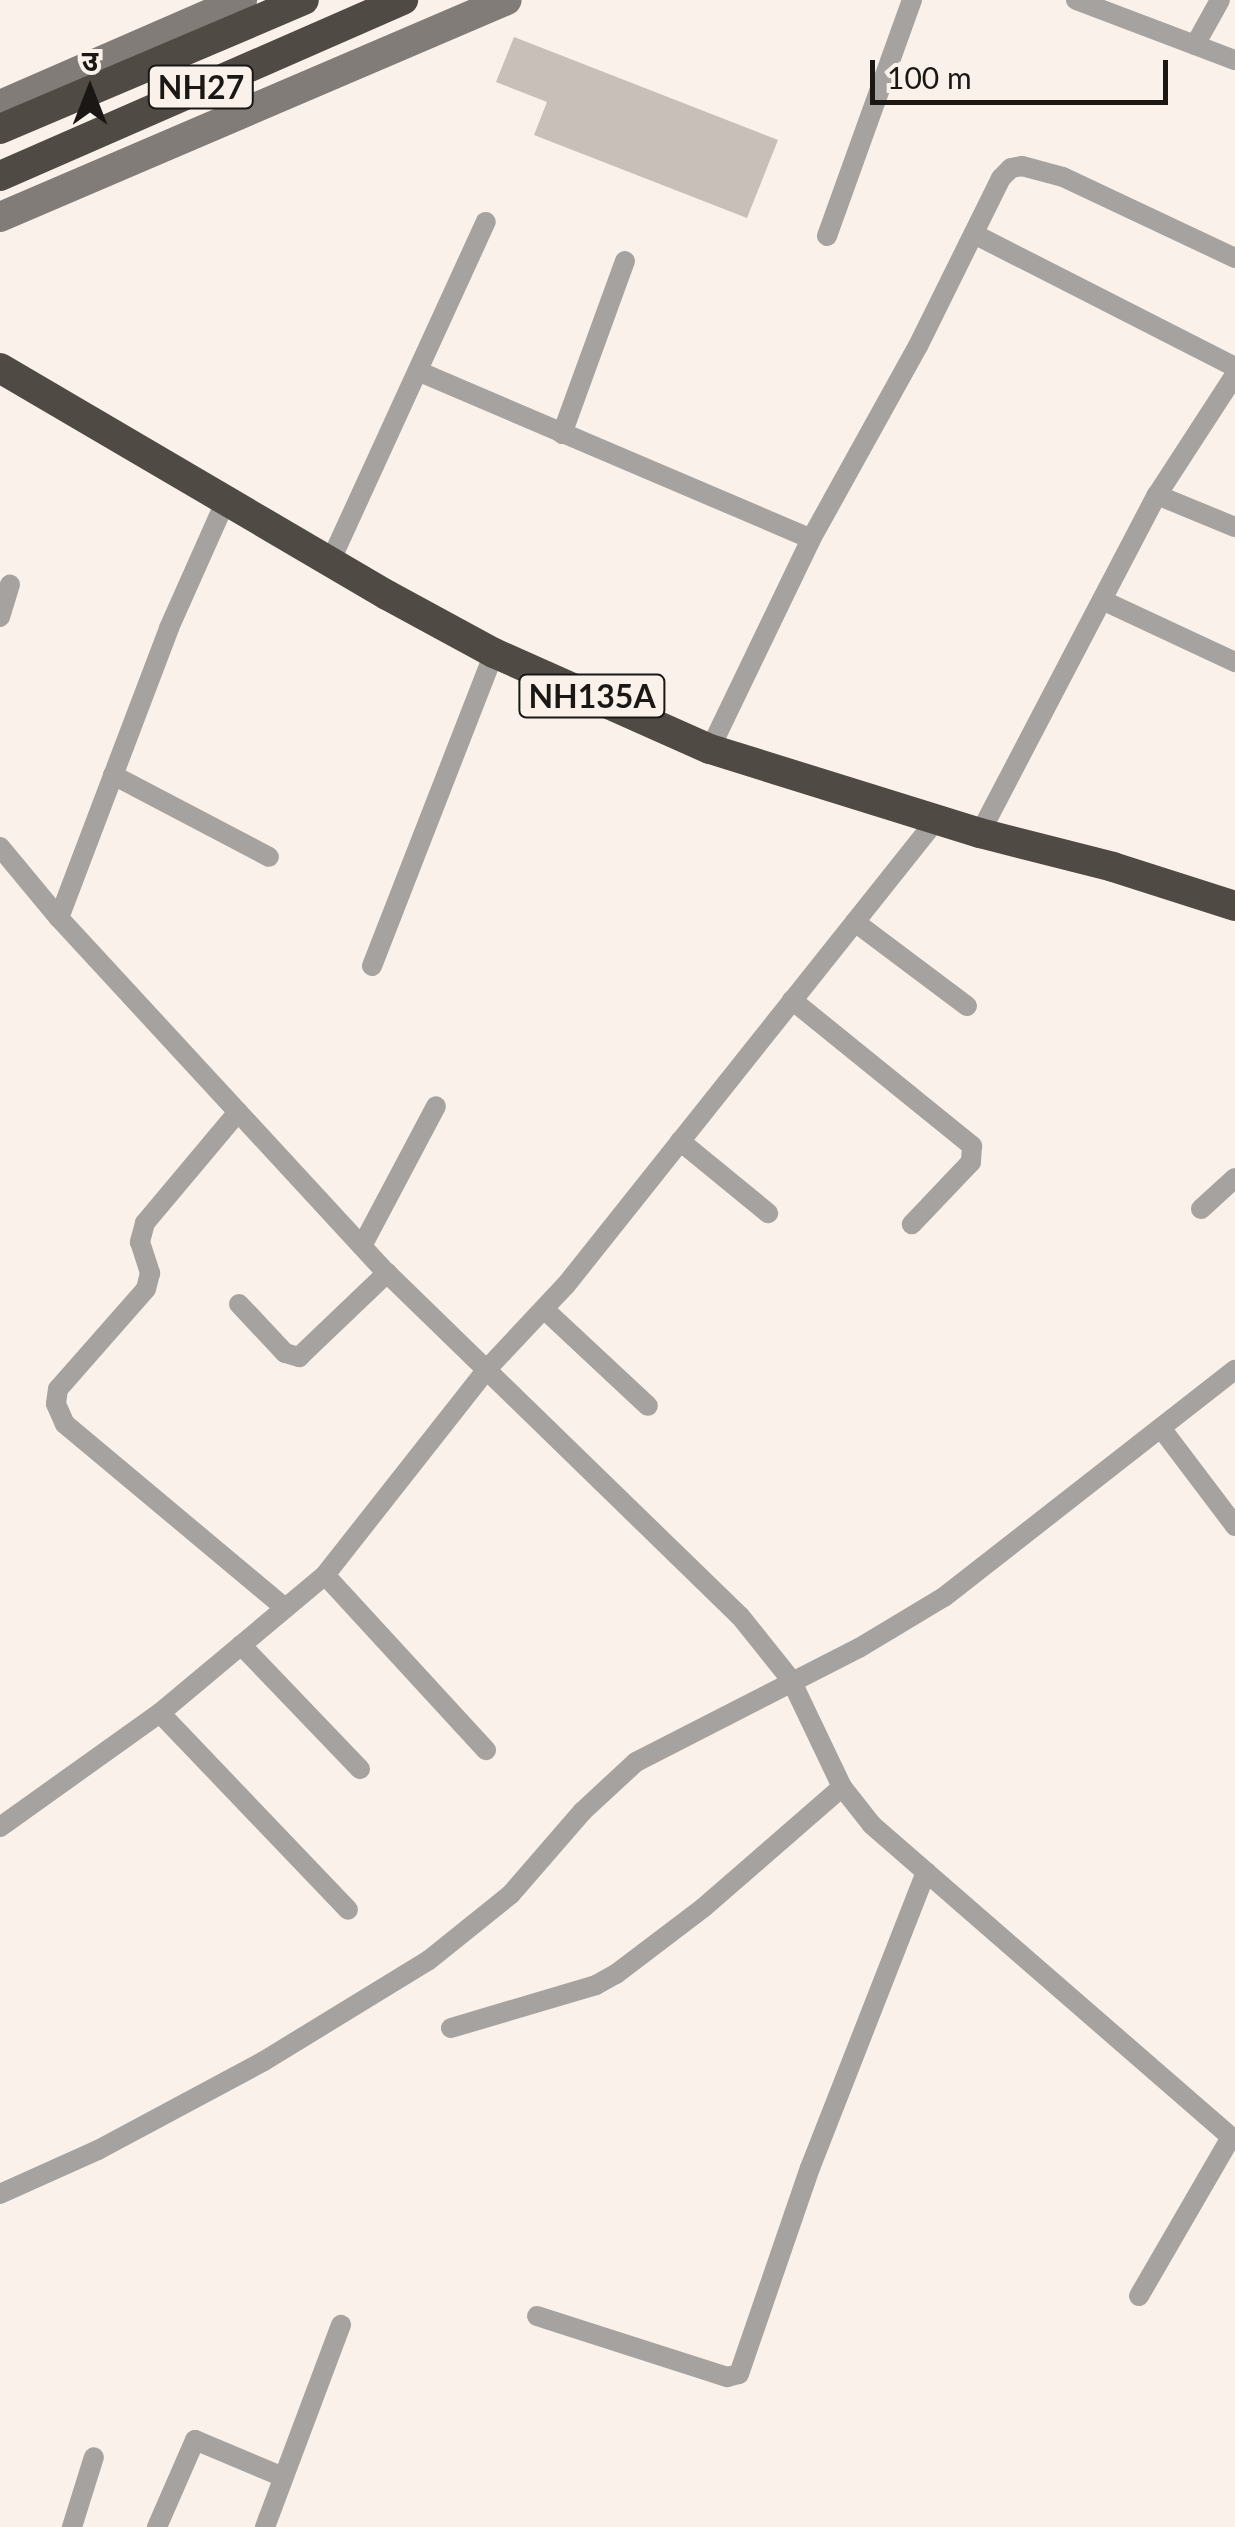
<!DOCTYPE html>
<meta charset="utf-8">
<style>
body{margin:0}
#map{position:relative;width:1235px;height:2527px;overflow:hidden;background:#f9f1ea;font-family:Lato,"Noto Sans Devanagari",sans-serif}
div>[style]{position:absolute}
.building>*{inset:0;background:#c7bfb8}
.street>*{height:20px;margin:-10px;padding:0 10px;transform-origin:10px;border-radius:10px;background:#a6a29f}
.secondary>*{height:30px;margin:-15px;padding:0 15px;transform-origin:15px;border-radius:15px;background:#817c78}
.highway>*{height:30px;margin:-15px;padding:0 15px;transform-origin:15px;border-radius:15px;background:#504a44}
span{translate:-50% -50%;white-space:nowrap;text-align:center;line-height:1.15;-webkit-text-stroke:9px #f9f1ea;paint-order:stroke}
.shield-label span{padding:2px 8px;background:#f9f1ea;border:2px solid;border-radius:8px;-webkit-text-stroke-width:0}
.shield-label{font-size:32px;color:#1a1715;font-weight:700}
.north{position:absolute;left:40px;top:40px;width:100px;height:100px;-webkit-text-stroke:8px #f9f1ea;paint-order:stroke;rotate:0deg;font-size:28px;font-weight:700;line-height:40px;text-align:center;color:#1a1715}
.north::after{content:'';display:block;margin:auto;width:35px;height:45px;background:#1a1715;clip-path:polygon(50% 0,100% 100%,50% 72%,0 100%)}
.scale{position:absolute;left:870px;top:60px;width:298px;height:45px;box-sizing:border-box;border:5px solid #1a1715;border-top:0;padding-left:12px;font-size:30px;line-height:35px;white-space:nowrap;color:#1a1715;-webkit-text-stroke:8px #f9f1ea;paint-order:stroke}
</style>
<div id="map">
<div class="building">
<i style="clip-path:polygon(514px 37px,778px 140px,747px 218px,534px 135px,547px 102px,496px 82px)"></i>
</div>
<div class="street">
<i style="left:1076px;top:0;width:170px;rotate:20.7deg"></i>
<i style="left:1195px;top:45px;width:51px;rotate:-60.9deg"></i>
<i style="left:974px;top:234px;width:293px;rotate:27deg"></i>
<i style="left:827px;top:236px;width:251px;rotate:-70.2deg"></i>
<i style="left:420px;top:372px;width:425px;rotate:23.1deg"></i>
<i style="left:562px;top:434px;width:184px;rotate:-70deg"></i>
<i style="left:1157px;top:495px;width:84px;rotate:22.3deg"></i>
<i style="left:330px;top:562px;width:374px;rotate:-65.4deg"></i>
<i style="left:1102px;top:600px;width:147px;rotate:25deg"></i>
<i style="left:0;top:617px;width:34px;rotate:-73deg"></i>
<i style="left:710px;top:749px;width:233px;rotate:-64.3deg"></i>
<i style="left:811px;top:539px;width:221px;rotate:-61deg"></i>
<i style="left:918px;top:346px;width:187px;rotate:-63.7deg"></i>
<i style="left:1001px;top:178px;width:14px;rotate:-45deg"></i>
<i style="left:1011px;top:168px;width:11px;rotate:-10deg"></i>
<i style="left:1022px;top:166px;width:42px;rotate:15deg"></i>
<i style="left:1063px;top:177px;width:190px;rotate:25.2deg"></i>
<i style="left:113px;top:775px;width:176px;rotate:27.7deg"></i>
<i style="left:980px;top:833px;width:382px;rotate:-62.4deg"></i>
<i style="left:1157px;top:495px;width:143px;rotate:-57deg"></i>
<i style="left:0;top:847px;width:92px;rotate:50.3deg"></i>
<i style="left:59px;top:918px;width:483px;rotate:47.3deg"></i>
<i style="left:387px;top:1273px;width:492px;rotate:44.2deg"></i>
<i style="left:740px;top:1616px;width:82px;rotate:51.4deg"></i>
<i style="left:791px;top:1680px;width:119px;rotate:64.5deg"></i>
<i style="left:842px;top:1787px;width:48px;rotate:51.7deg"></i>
<i style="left:872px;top:1825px;width:481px;rotate:41deg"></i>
<i style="left:59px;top:918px;width:310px;rotate:-69.2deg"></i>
<i style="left:169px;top:628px;width:138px;rotate:-66deg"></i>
<i style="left:855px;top:922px;width:140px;rotate:36.9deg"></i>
<i style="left:372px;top:966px;width:336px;rotate:-68.7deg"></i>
<i style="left:792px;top:1000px;width:232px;rotate:39deg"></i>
<i style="left:972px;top:1146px;width:16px;rotate:94deg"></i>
<i style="left:971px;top:1162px;width:86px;rotate:133.6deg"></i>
<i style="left:238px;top:1112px;width:145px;rotate:130deg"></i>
<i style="left:145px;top:1223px;width:20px;rotate:105deg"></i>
<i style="left:140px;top:1242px;width:33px;rotate:72deg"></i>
<i style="left:150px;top:1273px;width:16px;rotate:104deg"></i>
<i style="left:146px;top:1289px;width:133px;rotate:131.3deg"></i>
<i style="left:58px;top:1389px;width:15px;rotate:98deg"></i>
<i style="left:56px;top:1404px;width:22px;rotate:66deg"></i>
<i style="left:65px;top:1424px;width:287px;rotate:39.9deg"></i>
<i style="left:680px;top:1141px;width:114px;rotate:39.3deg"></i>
<i style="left:1201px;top:1209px;width:46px;rotate:-42.4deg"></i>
<i style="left:362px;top:1246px;width:158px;rotate:-62.1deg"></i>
<i style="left:239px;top:1304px;width:67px;rotate:46.8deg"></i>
<i style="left:285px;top:1353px;width:15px;rotate:16deg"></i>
<i style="left:299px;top:1357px;width:122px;rotate:-43.7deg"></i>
<i style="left:544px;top:1309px;width:142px;rotate:43deg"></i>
<i style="left:1161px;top:1428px;width:123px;rotate:52.9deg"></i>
<i style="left:325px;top:1575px;width:238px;rotate:47.4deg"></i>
<i style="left:241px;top:1645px;width:172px;rotate:46.2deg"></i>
<i style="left:160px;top:1713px;width:272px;rotate:46.3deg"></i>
<i style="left:0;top:1827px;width:196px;rotate:-35.5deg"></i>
<i style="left:160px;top:1713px;width:215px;rotate:-39.9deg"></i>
<i style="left:325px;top:1575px;width:262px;rotate:-51.8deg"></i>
<i style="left:487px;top:1369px;width:115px;rotate:-46.8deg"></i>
<i style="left:566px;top:1285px;width:596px;rotate:-51.48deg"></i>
<i style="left:451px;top:2028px;width:151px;rotate:-16.5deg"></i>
<i style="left:596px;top:1985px;width:23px;rotate:-29deg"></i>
<i style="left:616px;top:1974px;width:109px;rotate:-37.2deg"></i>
<i style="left:703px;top:1908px;width:184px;rotate:-41deg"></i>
<i style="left:0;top:2194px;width:107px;rotate:-24.2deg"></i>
<i style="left:98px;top:2150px;width:188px;rotate:-28.2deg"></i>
<i style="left:264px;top:2061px;width:193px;rotate:-31.5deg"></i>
<i style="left:429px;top:1960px;width:105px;rotate:-38.8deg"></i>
<i style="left:511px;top:1894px;width:110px;rotate:-49.1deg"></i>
<i style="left:583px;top:1811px;width:72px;rotate:-42.8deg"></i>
<i style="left:636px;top:1762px;width:250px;rotate:-27.1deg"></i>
<i style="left:859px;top:1648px;width:99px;rotate:-31deg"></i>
<i style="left:944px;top:1597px;width:369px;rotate:-38deg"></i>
<i style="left:1139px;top:2296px;width:184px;rotate:-59.9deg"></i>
<i style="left:537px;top:2316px;width:200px;rotate:17.8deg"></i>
<i style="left:727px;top:2377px;width:12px;rotate:-14deg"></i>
<i style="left:739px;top:2374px;width:218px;rotate:-71deg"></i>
<i style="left:810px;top:2168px;width:318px;rotate:-68.6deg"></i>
<i style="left:72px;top:2527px;width:73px;rotate:-72.6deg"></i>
<i style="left:157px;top:2527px;width:95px;rotate:-66.4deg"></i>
<i style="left:195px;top:2440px;width:95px;rotate:22.8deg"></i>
<i style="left:265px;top:2527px;width:216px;rotate:-69.4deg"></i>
</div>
<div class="secondary">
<i style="left:0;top:105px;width:264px;rotate:-23.5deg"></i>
<i style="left:0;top:217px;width:551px;rotate:-23.17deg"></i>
</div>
<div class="highway">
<i style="left:0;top:129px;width:330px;rotate:-23deg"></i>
<i style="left:0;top:176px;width:440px;rotate:-23.6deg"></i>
<i style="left:0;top:368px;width:449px;rotate:30.4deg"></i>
<i style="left:387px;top:595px;width:122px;rotate:28.5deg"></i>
<i style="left:494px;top:653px;width:236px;rotate:24deg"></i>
<i style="left:710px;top:749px;width:283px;rotate:17.3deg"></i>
<i style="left:980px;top:833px;width:137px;rotate:14.3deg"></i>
<i style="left:1113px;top:867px;width:128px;rotate:17.7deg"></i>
</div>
<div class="shield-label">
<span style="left:201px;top:87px">NH27</span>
<span style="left:592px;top:696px">NH135A</span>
</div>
<div class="north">उ</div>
<div class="scale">100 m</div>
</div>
